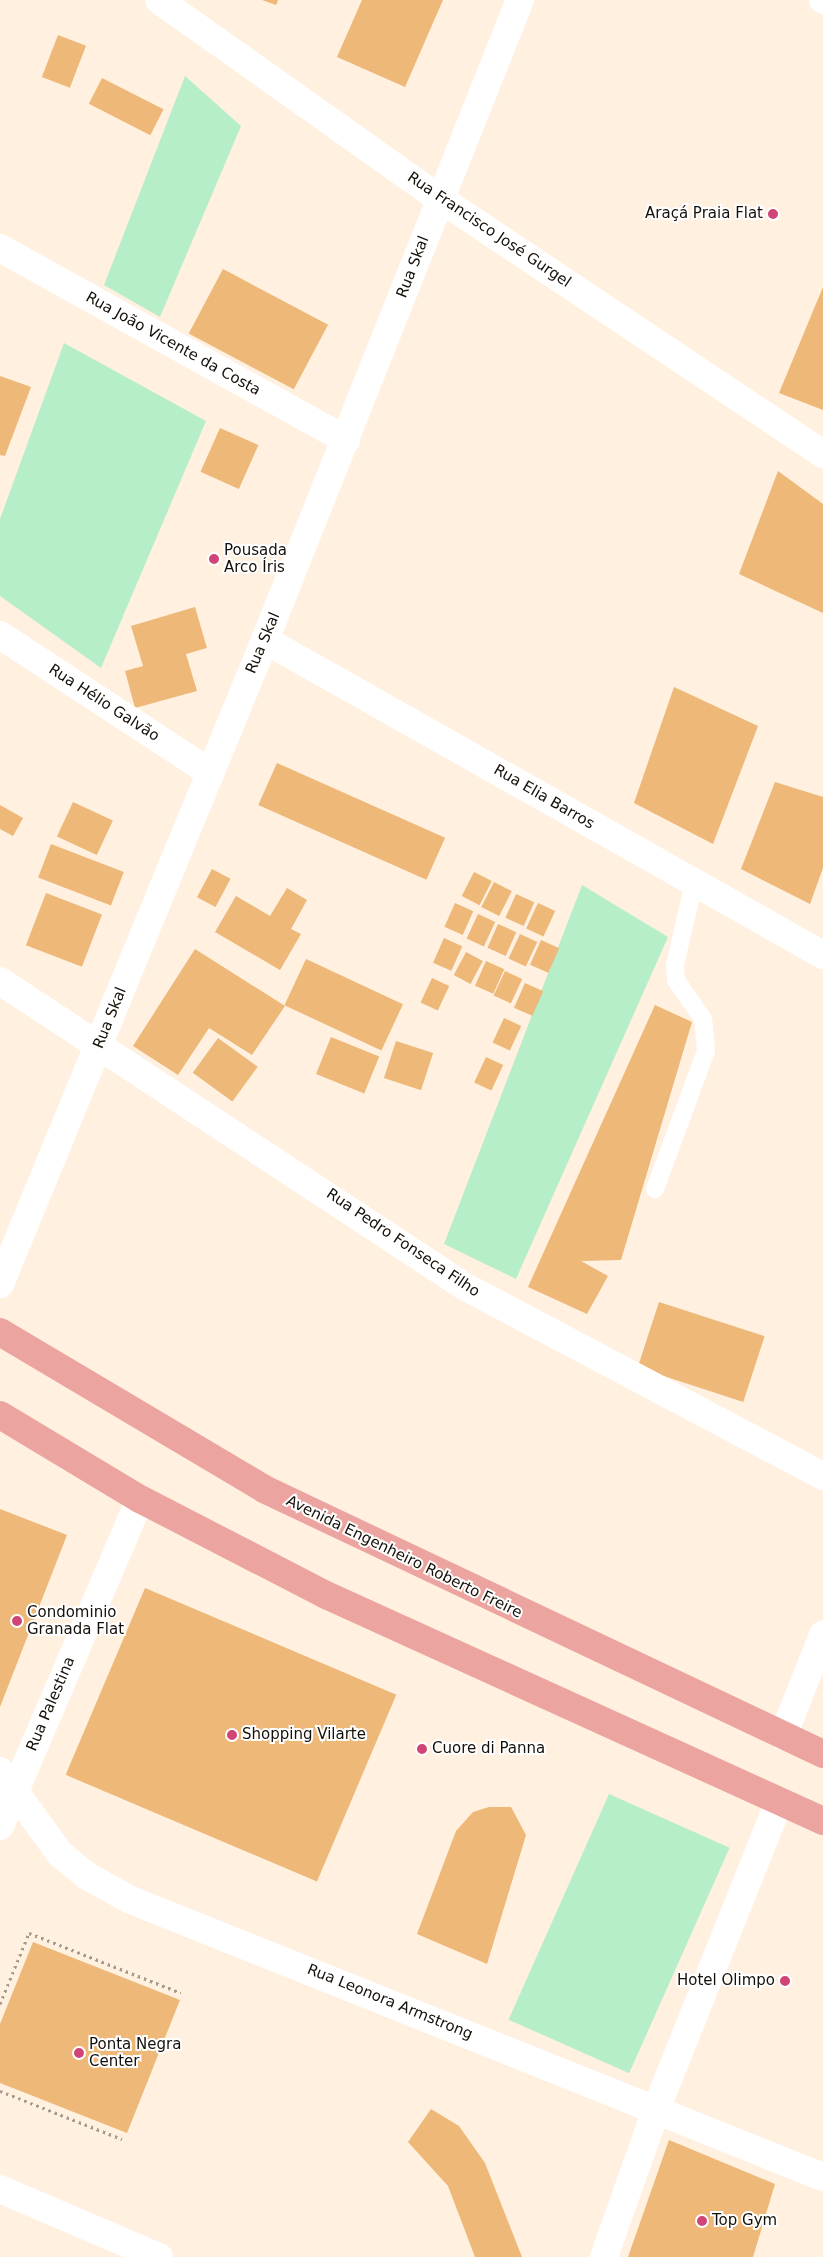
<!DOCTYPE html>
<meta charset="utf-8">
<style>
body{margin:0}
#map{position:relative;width:823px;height:2257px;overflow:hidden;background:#fff0e0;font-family:"DejaVu Sans",sans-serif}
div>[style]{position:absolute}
.green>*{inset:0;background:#b7eeca;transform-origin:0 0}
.building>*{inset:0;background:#edb878;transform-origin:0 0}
.path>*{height:3px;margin-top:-1.5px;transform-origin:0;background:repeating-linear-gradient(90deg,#a59a8d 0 2.5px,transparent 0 6.5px)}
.service>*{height:18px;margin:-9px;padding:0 9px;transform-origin:9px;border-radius:9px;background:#fff}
.pedestrian>*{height:25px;margin:-12.5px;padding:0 12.5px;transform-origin:12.5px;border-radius:12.5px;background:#fff}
.minor>*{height:28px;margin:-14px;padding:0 14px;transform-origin:14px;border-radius:14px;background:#fff}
.primary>*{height:28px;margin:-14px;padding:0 14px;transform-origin:14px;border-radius:14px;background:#eca4a0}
.dots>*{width:14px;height:14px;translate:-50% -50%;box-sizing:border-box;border:2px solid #fff;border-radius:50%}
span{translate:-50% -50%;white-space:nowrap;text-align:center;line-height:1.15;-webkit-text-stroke:4px #fff;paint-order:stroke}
.poi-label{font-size:15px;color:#151009}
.right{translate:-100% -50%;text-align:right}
.left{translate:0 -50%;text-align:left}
.street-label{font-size:15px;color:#151009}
</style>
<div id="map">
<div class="green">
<i style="clip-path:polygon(185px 76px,241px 126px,160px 317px,104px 285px)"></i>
<i style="clip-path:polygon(64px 343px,206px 421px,101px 668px,0 596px,0 519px)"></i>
<i style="clip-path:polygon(582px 885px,668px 937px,516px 1279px,444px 1244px)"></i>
<i style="left:609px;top:1794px;width:132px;height:247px;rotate:24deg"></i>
</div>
<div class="building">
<i style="clip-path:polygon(262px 0,278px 0,276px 5px)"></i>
<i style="clip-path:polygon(362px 0,443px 0,405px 87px,337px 57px)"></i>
<i style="left:58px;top:35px;width:30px;height:45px;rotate:21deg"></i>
<i style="left:102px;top:78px;width:69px;height:29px;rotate:27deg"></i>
<i style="left:223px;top:269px;width:119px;height:73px;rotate:28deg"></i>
<i style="clip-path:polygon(823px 287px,823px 410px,779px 393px)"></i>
<i style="clip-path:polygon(0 376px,31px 387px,5px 456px,0 455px)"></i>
<i style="left:220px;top:428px;width:42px;height:48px;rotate:24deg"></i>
<i style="clip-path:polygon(778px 471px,823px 504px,823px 613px,739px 574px)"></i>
<i style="clip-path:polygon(195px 607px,207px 648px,186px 654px,197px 691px,135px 708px,125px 671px,143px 666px,131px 626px)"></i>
<i style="clip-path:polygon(674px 687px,758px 726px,713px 844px,634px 803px)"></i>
<i style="left:277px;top:763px;width:184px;height:46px;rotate:24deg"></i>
<i style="clip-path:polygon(775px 782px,823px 797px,823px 868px,810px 904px,741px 869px)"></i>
<i style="left:73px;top:802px;width:44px;height:38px;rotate:25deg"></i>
<i style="clip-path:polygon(0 805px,23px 818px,13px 836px,0 829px)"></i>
<i style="left:51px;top:844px;width:78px;height:36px;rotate:21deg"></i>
<i style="left:212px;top:869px;width:21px;height:32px;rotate:28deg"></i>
<i style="left:474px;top:872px;width:20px;height:27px;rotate:27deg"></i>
<i style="left:494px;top:882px;width:20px;height:28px;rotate:27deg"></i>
<i style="clip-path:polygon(287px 888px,307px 900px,291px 929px,301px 934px,280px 970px,215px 932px,236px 896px,270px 916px)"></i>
<i style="left:46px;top:893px;width:60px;height:56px;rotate:21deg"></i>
<i style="left:516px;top:894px;width:20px;height:26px;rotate:24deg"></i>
<i style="left:455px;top:903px;width:20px;height:26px;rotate:24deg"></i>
<i style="left:538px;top:903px;width:19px;height:28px;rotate:25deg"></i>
<i style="left:478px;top:914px;width:19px;height:27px;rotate:25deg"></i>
<i style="left:498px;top:924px;width:20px;height:26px;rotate:24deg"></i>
<i style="left:520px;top:934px;width:19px;height:27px;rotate:25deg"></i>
<i style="left:444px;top:938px;width:20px;height:27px;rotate:24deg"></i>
<i style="left:541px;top:940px;width:20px;height:27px;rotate:24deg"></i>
<i style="clip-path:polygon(195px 949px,285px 1006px,252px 1055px,209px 1028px,178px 1075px,133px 1046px)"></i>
<i style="left:466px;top:952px;width:19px;height:26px;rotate:28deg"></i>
<i style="left:306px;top:959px;width:107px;height:51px;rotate:25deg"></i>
<i style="left:486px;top:961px;width:20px;height:27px;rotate:24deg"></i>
<i style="left:505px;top:971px;width:19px;height:27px;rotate:25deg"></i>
<i style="left:432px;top:978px;width:19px;height:27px;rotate:25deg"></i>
<i style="left:525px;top:983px;width:20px;height:27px;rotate:24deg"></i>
<i style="clip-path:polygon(655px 1005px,692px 1022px,621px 1260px,581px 1261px,608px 1276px,587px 1314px,528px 1287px)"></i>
<i style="left:504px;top:1018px;width:19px;height:27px;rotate:25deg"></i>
<i style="left:331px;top:1037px;width:52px;height:40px;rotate:22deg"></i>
<i style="left:218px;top:1038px;width:49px;height:43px;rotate:36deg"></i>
<i style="left:396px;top:1041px;width:39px;height:39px;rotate:18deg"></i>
<i style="left:486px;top:1057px;width:19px;height:28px;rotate:25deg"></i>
<i style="left:659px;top:1302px;width:111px;height:69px;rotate:18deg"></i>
<i style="clip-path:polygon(0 1509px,67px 1535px,0 1707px)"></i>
<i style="left:145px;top:1588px;width:273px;height:203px;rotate:23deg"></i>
<i style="clip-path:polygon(489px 1807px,511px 1807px,526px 1835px,487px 1964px,417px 1934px,456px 1831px,473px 1812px)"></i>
<i style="clip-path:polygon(33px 1942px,180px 2000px,127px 2133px,0 2083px,0 2024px)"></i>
<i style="clip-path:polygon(431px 2109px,459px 2126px,485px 2163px,522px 2257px,475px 2257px,448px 2186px,408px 2142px)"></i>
<i style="clip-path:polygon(669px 2140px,775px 2184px,753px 2257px,628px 2257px)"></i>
</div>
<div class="path">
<i style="left:0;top:2004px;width:77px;rotate:-67.8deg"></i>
<i style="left:29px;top:1933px;width:163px;rotate:21.5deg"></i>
<i style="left:0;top:2091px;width:131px;rotate:21.5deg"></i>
</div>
<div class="service">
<i style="left:655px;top:1189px;width:147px;rotate:-69.7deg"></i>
<i style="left:706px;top:1051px;width:32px;rotate:-95deg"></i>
<i style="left:703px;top:1019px;width:47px;rotate:-124.7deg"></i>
<i style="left:676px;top:980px;width:15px;rotate:-94deg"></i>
<i style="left:675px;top:965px;width:85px;rotate:-77.1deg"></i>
</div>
<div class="pedestrian">
<i style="left:821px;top:0;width:2px;rotate:27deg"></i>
</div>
<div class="minor">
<i style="left:159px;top:0;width:343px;rotate:35.3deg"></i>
<i style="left:439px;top:198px;width:462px;rotate:33.7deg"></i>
<i style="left:0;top:248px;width:396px;rotate:29deg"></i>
<i style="left:0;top:635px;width:249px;rotate:33.2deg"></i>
<i style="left:265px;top:640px;width:641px;rotate:29.45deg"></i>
<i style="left:0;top:981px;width:555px;rotate:33.32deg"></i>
<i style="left:464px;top:1286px;width:406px;rotate:27.9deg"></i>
<i style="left:0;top:1284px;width:696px;rotate:-67.63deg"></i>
<i style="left:265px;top:640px;width:689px;rotate:-68.28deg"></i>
<i style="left:783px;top:1736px;width:109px;rotate:-68.4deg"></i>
<i style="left:0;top:1771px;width:102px;rotate:54.1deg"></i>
<i style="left:60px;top:1854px;width:35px;rotate:39deg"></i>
<i style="left:87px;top:1876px;width:50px;rotate:28.6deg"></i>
<i style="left:131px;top:1900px;width:745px;rotate:21.82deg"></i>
<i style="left:0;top:1826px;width:356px;rotate:-66.8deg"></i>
<i style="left:0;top:2189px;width:173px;rotate:23.2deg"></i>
<i style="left:604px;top:2257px;width:159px;rotate:-70.5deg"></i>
<i style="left:657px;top:2107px;width:328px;rotate:-68.2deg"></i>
</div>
<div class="primary">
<i style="left:0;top:1332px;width:307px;rotate:30.7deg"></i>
<i style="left:264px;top:1489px;width:619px;rotate:25.36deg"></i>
<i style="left:0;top:1415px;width:163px;rotate:31deg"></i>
<i style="left:140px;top:1499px;width:209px;rotate:27.3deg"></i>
<i style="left:326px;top:1595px;width:546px;rotate:24.45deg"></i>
</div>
<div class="dots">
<i style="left:773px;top:214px;background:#d04476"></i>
<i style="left:214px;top:559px;background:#d04476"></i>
<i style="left:17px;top:1621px;background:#d04476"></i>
<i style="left:232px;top:1735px;background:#d04476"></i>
<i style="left:422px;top:1749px;background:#d04476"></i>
<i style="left:785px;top:1981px;background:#d04476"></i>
<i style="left:79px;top:2053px;background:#d04476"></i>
<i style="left:702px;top:2221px;background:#d04476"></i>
</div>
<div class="poi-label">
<span class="right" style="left:763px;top:214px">Araçá Praia Flat</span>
<span class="left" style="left:224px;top:559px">Pousada<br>Arco Íris</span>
<span class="left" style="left:27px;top:1621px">Condominio<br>Granada Flat</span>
<span class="left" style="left:242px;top:1735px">Shopping Vilarte</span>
<span class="left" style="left:432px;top:1749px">Cuore di Panna</span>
<span class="right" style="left:775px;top:1981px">Hotel Olimpo</span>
<span class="left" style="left:89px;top:2053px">Ponta Negra<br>Center</span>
<span class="left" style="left:712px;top:2221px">Top Gym</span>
</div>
<div class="street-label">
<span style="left:489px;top:230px;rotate:34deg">Rua Francisco José Gurgel</span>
<span style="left:413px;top:267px;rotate:-69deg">Rua Skal</span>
<span style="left:173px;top:344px;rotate:29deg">Rua João Vicente da Costa</span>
<span style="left:263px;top:643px;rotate:-67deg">Rua Skal</span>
<span style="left:104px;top:703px;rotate:33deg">Rua Hélio Galvão</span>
<span style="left:544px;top:797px;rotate:30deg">Rua Elia Barros</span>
<span style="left:110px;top:1018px;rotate:-68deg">Rua Skal</span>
<span style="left:403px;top:1243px;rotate:34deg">Rua Pedro Fonseca Filho</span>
<span style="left:404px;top:1557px;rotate:26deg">Avenida Engenheiro Roberto Freire</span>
<span style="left:51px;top:1704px;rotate:-67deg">Rua Palestina</span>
<span style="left:390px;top:2002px;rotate:22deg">Rua Leonora Armstrong</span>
</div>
</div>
